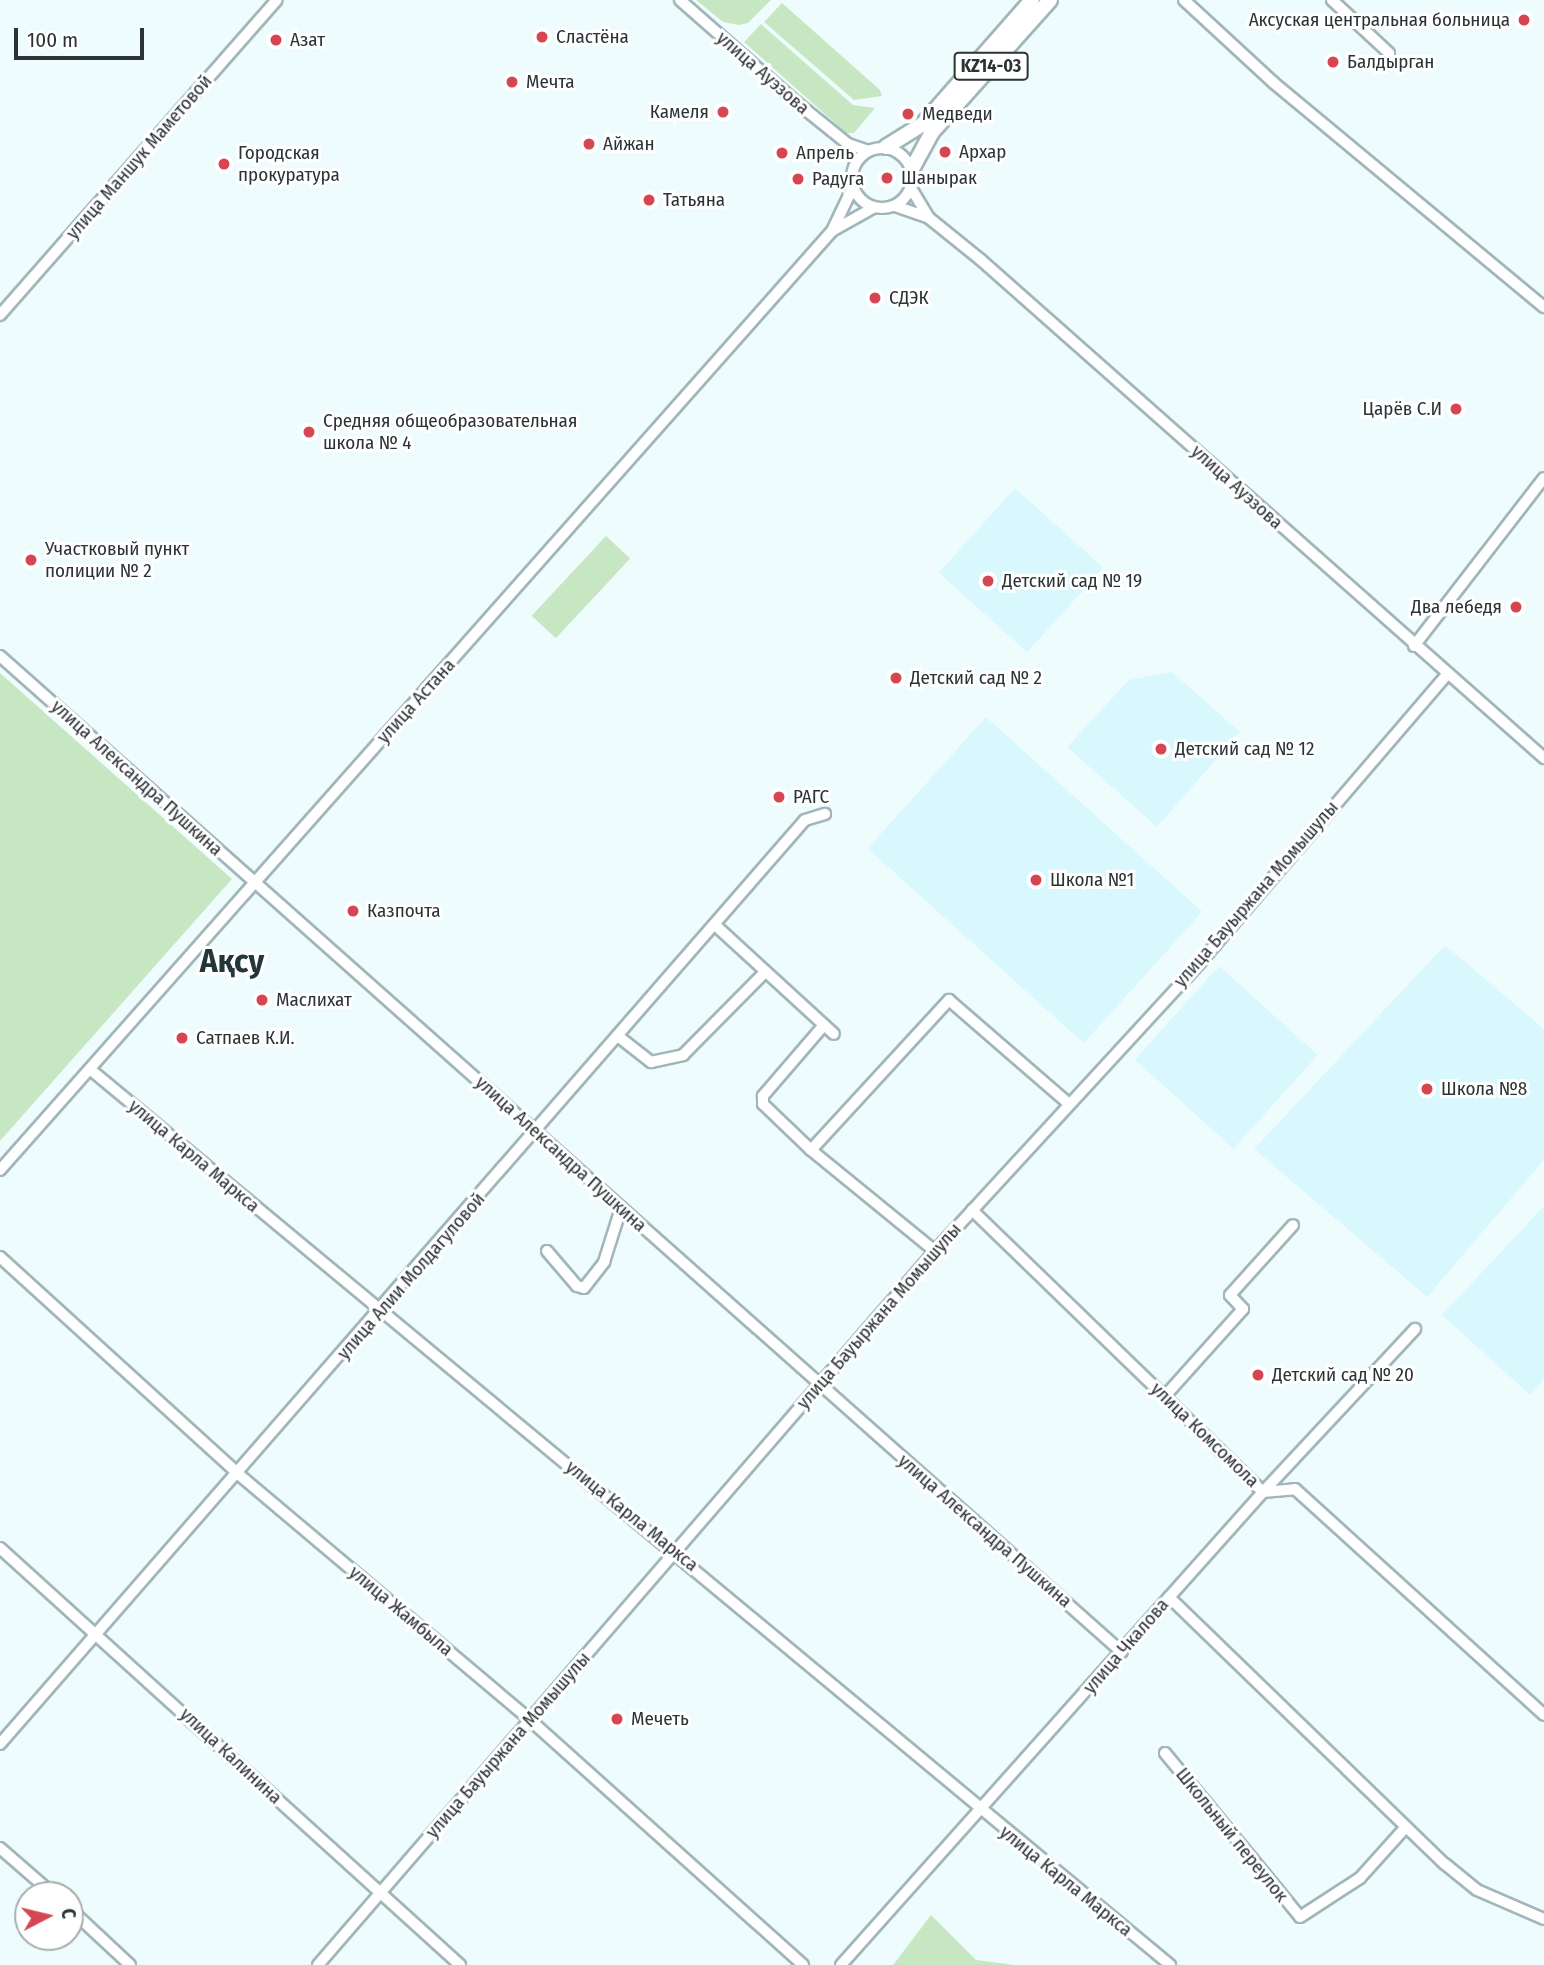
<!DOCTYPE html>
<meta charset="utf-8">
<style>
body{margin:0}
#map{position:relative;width:1544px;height:1965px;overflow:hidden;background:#effcfe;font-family:"Fira Sans Condensed",sans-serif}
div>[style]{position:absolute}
.built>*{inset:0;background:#d9f8fe;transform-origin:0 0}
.green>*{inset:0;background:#c6e7c2;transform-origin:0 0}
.roads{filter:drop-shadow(2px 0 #a2b6ba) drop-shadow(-2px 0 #a2b6ba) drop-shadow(0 2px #a2b6ba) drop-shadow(0 -2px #a2b6ba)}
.minor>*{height:10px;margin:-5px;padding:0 5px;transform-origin:5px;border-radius:5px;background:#fff}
.minor>.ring{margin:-5px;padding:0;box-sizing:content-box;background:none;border:10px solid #fff;border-radius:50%}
.major>*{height:14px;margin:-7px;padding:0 7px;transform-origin:7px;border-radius:7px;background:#fff}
.dots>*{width:19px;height:19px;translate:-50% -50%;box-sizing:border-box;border:4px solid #fff;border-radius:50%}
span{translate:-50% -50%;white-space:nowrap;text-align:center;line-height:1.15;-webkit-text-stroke:6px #fff;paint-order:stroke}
.shield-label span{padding:2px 5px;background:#fff;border:2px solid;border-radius:5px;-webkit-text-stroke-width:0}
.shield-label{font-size:18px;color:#2b3335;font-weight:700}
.poi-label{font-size:19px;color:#2b3335}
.right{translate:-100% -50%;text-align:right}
.left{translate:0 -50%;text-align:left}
.street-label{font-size:19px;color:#2b3335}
.town-label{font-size:33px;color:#243639;font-weight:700}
.north{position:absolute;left:14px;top:1881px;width:70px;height:70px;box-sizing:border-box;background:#fff;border:2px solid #aaadae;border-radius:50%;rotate:83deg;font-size:19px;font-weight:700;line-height:28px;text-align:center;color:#2b3335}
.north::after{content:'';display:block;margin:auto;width:24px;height:32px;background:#d54552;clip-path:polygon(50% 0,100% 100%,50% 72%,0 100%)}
.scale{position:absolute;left:14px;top:28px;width:130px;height:32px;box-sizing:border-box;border:4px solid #2b3335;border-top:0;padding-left:9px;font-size:21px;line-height:24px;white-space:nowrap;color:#2b3335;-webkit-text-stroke:5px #fff;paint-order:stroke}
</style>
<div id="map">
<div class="built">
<i style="left:1015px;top:488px;width:119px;height:114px;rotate:42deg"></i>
<i style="clip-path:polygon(1172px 672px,1240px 732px,1157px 827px,1067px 747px,1129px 680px)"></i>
<i style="left:986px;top:717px;width:291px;height:177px;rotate:42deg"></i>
<i style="clip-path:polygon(1445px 945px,1544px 1029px,1544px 1160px,1427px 1297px,1254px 1149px)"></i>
<i style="left:1219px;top:966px;width:133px;height:126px;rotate:42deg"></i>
<i style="clip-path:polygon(1544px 1206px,1544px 1379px,1530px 1395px,1442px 1315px)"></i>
</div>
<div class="green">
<i style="clip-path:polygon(696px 0,771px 0,748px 23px,739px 25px,723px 22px)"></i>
<i style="clip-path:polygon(782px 3px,880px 90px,882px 96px,854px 100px,764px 22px)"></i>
<i style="clip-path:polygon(761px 24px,853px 105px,875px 108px,854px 133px,846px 133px,744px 42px)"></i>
<i style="left:606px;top:536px;width:33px;height:109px;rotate:43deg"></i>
<i style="clip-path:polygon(0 673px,232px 879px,0 1141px)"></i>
<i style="clip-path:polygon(931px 1915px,976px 1960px,1015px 1965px,893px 1965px)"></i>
</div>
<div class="roads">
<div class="minor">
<i style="left:680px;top:0;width:154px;rotate:41.3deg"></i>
<i style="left:796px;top:102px;width:67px;rotate:38.9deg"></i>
<i style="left:848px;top:144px;width:21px;rotate:19deg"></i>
<i style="left:1184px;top:0;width:122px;rotate:42.7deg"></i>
<i style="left:1274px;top:83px;width:351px;rotate:39.7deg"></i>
<i style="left:1332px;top:0;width:78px;rotate:42.9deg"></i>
<i class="ring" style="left:852px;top:148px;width:50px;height:50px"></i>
<i style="left:911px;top:188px;width:35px;rotate:59deg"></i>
<i style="left:895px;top:206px;width:36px;rotate:19deg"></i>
<i style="left:929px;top:218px;width:67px;rotate:38.9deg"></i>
<i style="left:981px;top:260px;width:752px;rotate:41.49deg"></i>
<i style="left:832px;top:231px;width:47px;rotate:-29.3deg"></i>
<i style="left:0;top:315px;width:419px;rotate:-48.7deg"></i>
<i style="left:1414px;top:646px;width:212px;rotate:-52.3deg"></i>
<i style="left:0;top:656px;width:1500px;rotate:41.6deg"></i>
<i style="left:715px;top:925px;width:161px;rotate:42.5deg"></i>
<i style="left:824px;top:1025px;width:94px;rotate:130.7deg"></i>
<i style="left:763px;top:1096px;width:8px;rotate:90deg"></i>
<i style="left:763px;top:1104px;width:66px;rotate:43.8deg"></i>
<i style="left:811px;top:1150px;width:160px;rotate:39.2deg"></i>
<i style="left:619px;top:1037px;width:41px;rotate:38deg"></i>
<i style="left:651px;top:1062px;width:33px;rotate:-12deg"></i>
<i style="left:683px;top:1055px;width:117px;rotate:-45.3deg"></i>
<i style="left:91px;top:1070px;width:1402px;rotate:39.67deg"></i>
<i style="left:811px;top:1150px;width:204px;rotate:-47.4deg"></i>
<i style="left:949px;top:1000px;width:157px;rotate:40.9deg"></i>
<i style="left:0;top:1170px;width:1255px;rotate:-48.46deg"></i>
<i style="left:832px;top:231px;width:49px;rotate:-64.5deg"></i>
<i style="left:972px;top:1210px;width:405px;rotate:44.1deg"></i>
<i style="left:1263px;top:1492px;width:32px;rotate:-5deg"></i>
<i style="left:1295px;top:1489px;width:336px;rotate:42.2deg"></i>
<i style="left:547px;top:1251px;width:46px;rotate:49.4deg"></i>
<i style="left:577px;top:1286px;width:7px;rotate:16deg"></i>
<i style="left:584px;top:1288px;width:33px;rotate:-52deg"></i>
<i style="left:604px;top:1262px;width:57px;rotate:-72.5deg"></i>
<i style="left:0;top:1257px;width:321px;rotate:42.3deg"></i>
<i style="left:237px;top:1473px;width:382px;rotate:40.1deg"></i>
<i style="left:529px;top:1719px;width:368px;rotate:41.9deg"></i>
<i style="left:1165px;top:1396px;width:117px;rotate:-48.1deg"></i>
<i style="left:1243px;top:1309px;width:19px;rotate:-133deg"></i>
<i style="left:1230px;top:1295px;width:94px;rotate:-48deg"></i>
<i style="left:0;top:1548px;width:621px;rotate:42.19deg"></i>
<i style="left:1169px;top:1597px;width:384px;rotate:44.1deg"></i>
<i style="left:1445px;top:1864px;width:41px;rotate:39.1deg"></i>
<i style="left:1477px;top:1890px;width:73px;rotate:23.4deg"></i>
<i style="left:0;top:1744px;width:1225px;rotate:-48.94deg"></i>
<i style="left:805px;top:820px;width:21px;rotate:-17deg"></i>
<i style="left:1165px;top:1753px;width:212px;rotate:50.5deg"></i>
<i style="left:1300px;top:1917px;width:72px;rotate:-33deg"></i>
<i style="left:1360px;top:1878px;width:67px;rotate:-48deg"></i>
<i style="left:0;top:1848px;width:72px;rotate:41deg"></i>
<i style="left:70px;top:1909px;width:82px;rotate:43deg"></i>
<i style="left:318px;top:1965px;width:944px;rotate:-49.17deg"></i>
<i style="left:935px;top:1251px;width:398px;rotate:-47.4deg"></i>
<i style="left:1204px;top:958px;width:374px;rotate:-49.4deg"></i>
<i style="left:841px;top:1965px;width:634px;rotate:-48.26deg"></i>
<i style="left:1263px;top:1492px;width:223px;rotate:-47deg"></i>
</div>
<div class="major">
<i style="left:886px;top:147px;width:44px;rotate:-31.9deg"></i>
<i style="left:923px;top:124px;width:165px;rotate:-48.7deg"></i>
<i style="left:912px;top:169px;width:42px;rotate:-61.6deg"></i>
<i style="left:932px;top:132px;width:177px;rotate:-48.2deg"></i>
</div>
</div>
<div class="dots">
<i style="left:1524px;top:20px;background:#d54552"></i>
<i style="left:542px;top:37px;background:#d54552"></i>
<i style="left:276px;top:40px;background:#d54552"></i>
<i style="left:1333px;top:62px;background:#d54552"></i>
<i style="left:512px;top:82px;background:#d54552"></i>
<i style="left:723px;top:112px;background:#d54552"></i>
<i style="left:908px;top:114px;background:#d54552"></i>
<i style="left:589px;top:144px;background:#d54552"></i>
<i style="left:945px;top:152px;background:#d54552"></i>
<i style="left:782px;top:153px;background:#d54552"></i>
<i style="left:224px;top:164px;background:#d54552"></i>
<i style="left:887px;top:178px;background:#d54552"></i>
<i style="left:798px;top:179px;background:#d54552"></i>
<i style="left:649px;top:200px;background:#d54552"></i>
<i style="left:875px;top:298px;background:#d54552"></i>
<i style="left:1456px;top:409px;background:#d54552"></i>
<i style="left:309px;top:432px;background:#d54552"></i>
<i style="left:31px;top:560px;background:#d54552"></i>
<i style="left:988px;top:581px;background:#d54552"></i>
<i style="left:1516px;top:607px;background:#d54552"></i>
<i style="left:896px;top:678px;background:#d54552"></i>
<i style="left:1161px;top:749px;background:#d54552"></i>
<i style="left:779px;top:797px;background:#d54552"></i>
<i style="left:1036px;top:880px;background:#d54552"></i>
<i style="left:353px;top:911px;background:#d54552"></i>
<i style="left:262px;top:1000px;background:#d54552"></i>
<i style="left:182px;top:1038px;background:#d54552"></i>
<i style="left:1427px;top:1089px;background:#d54552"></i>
<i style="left:1258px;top:1375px;background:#d54552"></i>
<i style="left:617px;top:1719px;background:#d54552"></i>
</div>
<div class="shield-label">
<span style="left:991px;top:66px">KZ14-03</span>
</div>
<div class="poi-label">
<span class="right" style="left:1510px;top:20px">Аксуская центральная больница</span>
<span class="left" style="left:556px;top:37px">Сластёна</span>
<span class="left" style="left:290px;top:40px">Азат</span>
<span class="left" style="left:1347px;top:62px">Балдырган</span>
<span class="left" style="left:526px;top:82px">Мечта</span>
<span class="right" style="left:709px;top:112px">Камеля</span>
<span class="left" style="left:922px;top:114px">Медведи</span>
<span class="left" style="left:603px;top:144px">Айжан</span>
<span class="left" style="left:959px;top:152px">Архар</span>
<span class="left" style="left:238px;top:164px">Городская<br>прокуратура</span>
<span class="left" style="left:796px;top:153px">Апрель</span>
<span class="left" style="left:901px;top:178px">Шанырак</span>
<span class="left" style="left:812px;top:179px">Радуга</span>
<span class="left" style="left:663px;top:200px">Татьяна</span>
<span class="left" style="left:889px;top:298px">СДЭК</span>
<span class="right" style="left:1442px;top:409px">Царёв С.И</span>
<span class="left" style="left:323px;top:432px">Средняя общеобразовательная<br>школа № 4</span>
<span class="left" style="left:45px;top:560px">Участковый пункт<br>полиции № 2</span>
<span class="left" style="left:1002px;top:581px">Детский сад № 19</span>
<span class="right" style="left:1502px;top:607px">Два лебедя</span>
<span class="left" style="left:910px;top:678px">Детский сад № 2</span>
<span class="left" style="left:1175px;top:749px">Детский сад № 12</span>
<span class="left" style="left:793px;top:797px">РАГС</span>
<span class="left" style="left:1050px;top:880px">Школа №1</span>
<span class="left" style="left:367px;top:911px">Казпочта</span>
<span class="left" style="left:276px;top:1000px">Маслихат</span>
<span class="left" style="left:196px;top:1038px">Сатпаев К.И.</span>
<span class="left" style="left:1441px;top:1089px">Школа №8</span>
<span class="left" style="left:1272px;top:1375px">Детский сад № 20</span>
<span class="left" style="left:631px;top:1719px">Мечеть</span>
</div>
<div class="street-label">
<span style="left:763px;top:73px;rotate:41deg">улица Ауэзова</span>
<span style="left:139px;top:157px;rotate:-49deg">улица Маншук Маметовой</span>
<span style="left:1237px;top:487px;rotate:42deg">улица Ауэзова</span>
<span style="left:416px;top:701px;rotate:-48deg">улица Астана</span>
<span style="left:137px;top:778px;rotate:42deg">улица Александра Пушкина</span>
<span style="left:1256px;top:894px;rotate:-49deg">улица Бауыржана Момышулы</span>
<span style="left:561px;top:1154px;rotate:42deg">улица Александра Пушкина</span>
<span style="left:194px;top:1156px;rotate:40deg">улица Карла Маркса</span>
<span style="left:411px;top:1276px;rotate:-49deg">улица Алии Молдагуловой</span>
<span style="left:879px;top:1316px;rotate:-49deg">улица Бауыржана Момышулы</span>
<span style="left:1205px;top:1435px;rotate:44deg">улица Комсомола</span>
<span style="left:632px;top:1516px;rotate:39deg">улица Карла Маркса</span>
<span style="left:985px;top:1531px;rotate:41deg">улица Александра Пушкина</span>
<span style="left:401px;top:1611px;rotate:40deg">улица Жамбыла</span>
<span style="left:1126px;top:1646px;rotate:-49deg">улица Чкалова</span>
<span style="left:508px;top:1745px;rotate:-49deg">улица Бауыржана Момышулы</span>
<span style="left:231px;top:1756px;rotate:43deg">улица Калинина</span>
<span style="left:1232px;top:1835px;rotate:51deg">Школьный переулок</span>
<span style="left:1066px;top:1881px;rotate:39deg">улица Карла Маркса</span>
</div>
<div class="town-label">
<span style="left:232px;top:962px">Ақсу</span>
</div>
<div class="north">С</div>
<div class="scale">100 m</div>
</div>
